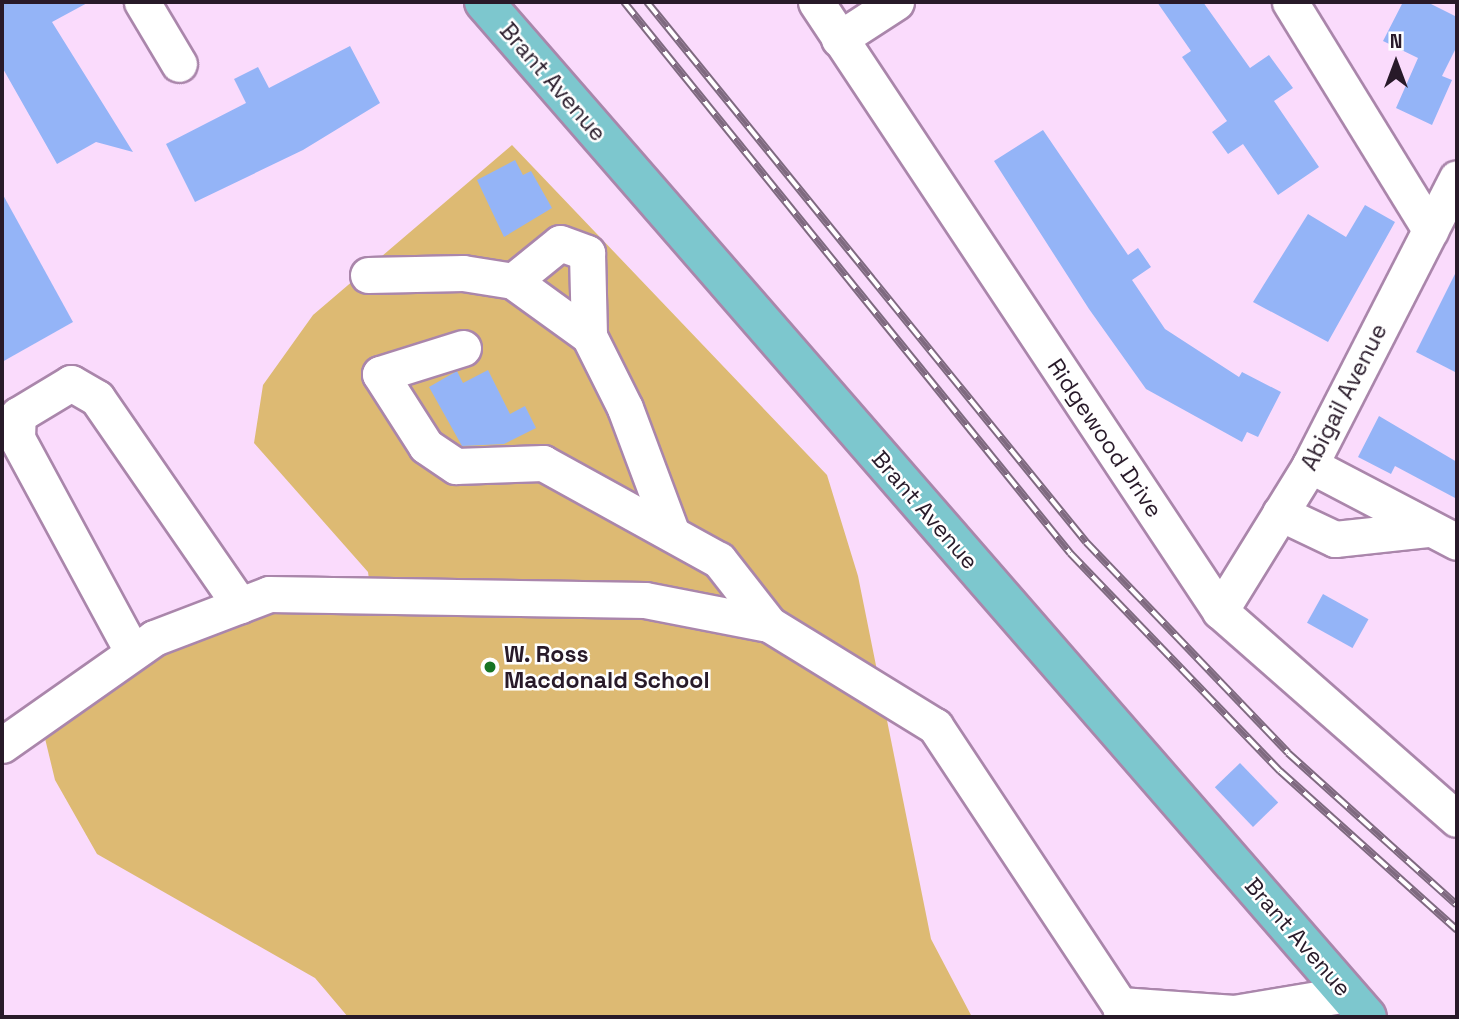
<!DOCTYPE html>
<style>
body{margin:0}
#map{position:relative;width:1459px;height:1019px;overflow:hidden;background:#fadbfc;font-family:"Space Grotesk",sans-serif}
div>[style]{position:absolute}
.green>*{inset:0;background:#ddba73}
.building>*{inset:0;background:#94b4f7;transform-origin:0 0}
.roads{filter:drop-shadow(2px 0 #aa86ab) drop-shadow(-2px 0 #aa86ab) drop-shadow(0 2px #aa86ab) drop-shadow(0 -2px #aa86ab)}
.minor>*{height:35px;margin:-17.5px;padding:0 17.5px;transform-origin:17.5px;border-radius:17.5px;background:#fff}
.major>*{height:38px;margin:-19px;padding:0 19px;transform-origin:19px;border-radius:19px;background:#7dc7ce}
.rail>*{height:8px;margin-top:-4px;transform-origin:0;background:repeating-linear-gradient(90deg,#fff 0 16px,#7f6a80 0 32px);box-sizing:border-box;border-block:2px solid #7f6a80}
.dots>*{width:19px;height:19px;translate:-50% -50%;box-sizing:border-box;border:4px solid #fff;border-radius:50%}
span{translate:-50% -50%;white-space:nowrap;text-align:center;line-height:1.15;-webkit-text-stroke:5px #fff;paint-order:stroke}
.street-label{font-size:23px;color:#281a29}
.poi-label{font-size:23px;color:#281a29;font-weight:700}
.left{translate:0 -50%;text-align:left}
.frame{position:absolute;inset:0;border:4px solid #281a29;pointer-events:none}
.north{position:absolute;left:1361px;top:28px;width:70px;height:70px;-webkit-text-stroke:5px #fff;paint-order:stroke;rotate:0deg;font-size:19px;font-weight:700;line-height:28px;text-align:center;color:#281a29}
.north::after{content:'';display:block;margin:auto;width:24px;height:32px;background:#281a29;clip-path:polygon(50% 0,100% 100%,50% 72%,0 100%)}
</style>
<div id="map">
<div class="green">
<i style="clip-path:polygon(512px 145px,827px 475px,858px 576px,931px 939px,972px 1017px,348px 1017px,315px 978px,97px 854px,55px 780px,42px 726px,208px 619px,371px 594px,368px 572px,254px 443px,263px 385px,313px 315px)"></i>
</div>
<div class="building">
<i style="clip-path:polygon(2px 2px,89px 2px,52px 22px,133px 152px,96px 142px,57px 164px,2px 67px)"></i>
<i style="clip-path:polygon(1157px 2px,1203px 2px,1250px 68px,1269px 55px,1293px 88px,1274px 101px,1319px 167px,1278px 195px,1243px 144px,1228px 154px,1212px 132px,1227px 121px,1182px 57px,1191px 51px)"></i>
<i style="clip-path:polygon(1403px 2px,1427px 2px,1457px 17px,1457px 46px,1442px 76px,1452px 80px,1432px 125px,1396px 108px,1418px 58px,1383px 41px)"></i>
<i style="clip-path:polygon(350px 46px,380px 103px,303px 150px,195px 202px,166px 144px,246px 103px,234px 79px,258px 67px,269px 88px)"></i>
<i style="clip-path:polygon(1043px 130px,1128px 255px,1138px 248px,1151px 267px,1132px 280px,1165px 329px,1239px 377px,1242px 372px,1281px 392px,1258px 437px,1247px 432px,1242px 442px,1146px 389px,1089px 309px,994px 161px)"></i>
<i style="clip-path:polygon(515px 160px,523px 175px,531px 171px,552px 208px,504px 237px,477px 180px)"></i>
<i style="clip-path:polygon(2px 193px,73px 322px,2px 362px)"></i>
<i style="clip-path:polygon(1365px 205px,1395px 222px,1328px 342px,1253px 302px,1308px 214px,1346px 237px)"></i>
<i style="clip-path:polygon(1457px 270px,1457px 373px,1416px 352px)"></i>
<i style="clip-path:polygon(488px 370px,510px 414px,525px 406px,536px 428px,504px 444px,462px 446px,429px 387px,457px 371px,463px 383px)"></i>
<i style="clip-path:polygon(1379px 416px,1457px 462px,1457px 499px,1395px 466px,1391px 474px,1358px 457px)"></i>
<i style="left:1323px;top:594px;width:52px;height:33px;rotate:29deg"></i>
<i style="left:1240px;top:763px;width:55px;height:35px;rotate:46deg"></i>
</div>
<div class="roads">
<div class="minor">
<i style="left:142px;top:2px;width:72px;rotate:59.2deg"></i>
<i style="left:816px;top:2px;width:731px;rotate:56.44deg"></i>
<i style="left:1220px;top:611px;width:315px;rotate:41.3deg"></i>
<i style="left:1290px;top:2px;width:268px;rotate:58.4deg"></i>
<i style="left:839px;top:39px;width:68px;rotate:-33deg"></i>
<i style="left:368px;top:275px;width:95px;rotate:-1.2deg"></i>
<i style="left:463px;top:273px;width:51px;rotate:9.1deg"></i>
<i style="left:513px;top:281px;width:94px;rotate:35.9deg"></i>
<i style="left:589px;top:336px;width:80px;rotate:63.4deg"></i>
<i style="left:625px;top:408px;width:134px;rotate:69.5deg"></i>
<i style="left:513px;top:281px;width:60px;rotate:-39deg"></i>
<i style="left:560px;top:243px;width:29px;rotate:20deg"></i>
<i style="left:587px;top:253px;width:83px;rotate:88.6deg"></i>
<i style="left:463px;top:348px;width:87px;rotate:162.6deg"></i>
<i style="left:380px;top:374px;width:85px;rotate:57.4deg"></i>
<i style="left:426px;top:446px;width:36px;rotate:34deg"></i>
<i style="left:456px;top:466px;width:87px;rotate:-2deg"></i>
<i style="left:543px;top:463px;width:201px;rotate:28.9deg"></i>
<i style="left:719px;top:560px;width:81px;rotate:52deg"></i>
<i style="left:1310px;top:465px;width:166px;rotate:27.6deg"></i>
<i style="left:1280px;top:513px;width:61px;rotate:25.3deg"></i>
<i style="left:1335px;top:539px;width:95px;rotate:-6.1deg"></i>
<i style="left:1220px;top:611px;width:172px;rotate:-58.3deg"></i>
<i style="left:1310px;top:465px;width:322px;rotate:-62.9deg"></i>
<i style="left:132px;top:651px;width:242px;rotate:-118.4deg"></i>
<i style="left:17px;top:438px;width:23px;rotate:-88deg"></i>
<i style="left:18px;top:415px;width:62px;rotate:-31.1deg"></i>
<i style="left:71px;top:383px;width:30px;rotate:30deg"></i>
<i style="left:97px;top:398px;width:252px;rotate:55.4deg"></i>
<i style="left:2px;top:745px;width:186px;rotate:-35.1deg"></i>
<i style="left:154px;top:638px;width:123px;rotate:-20.9deg"></i>
<i style="left:269px;top:594px;width:376px;rotate:0.9deg"></i>
<i style="left:645px;top:600px;width:126px;rotate:11deg"></i>
<i style="left:769px;top:624px;width:195px;rotate:31.6deg"></i>
<i style="left:935px;top:726px;width:335px;rotate:56.5deg"></i>
<i style="left:1120px;top:1005px;width:12px;rotate:81deg"></i>
<i style="left:1120px;top:1005px;width:114px;rotate:4deg"></i>
<i style="left:1234px;top:1013px;width:115px;rotate:-9.5deg"></i>
</div>
<div class="major">
<i style="left:484px;top:2px;width:1345px;rotate:48.98deg"></i>
</div>
</div>
<div class="rail">
<i style="left:624px;top:2px;width:709px;rotate:51.01deg"></i>
<i style="left:1070px;top:553px;width:303px;rotate:46.1deg"></i>
<i style="left:1280px;top:771px;width:238px;rotate:41.9deg"></i>
<i style="left:647px;top:2px;width:696px;rotate:50.89deg"></i>
<i style="left:1086px;top:542px;width:292px;rotate:46.2deg"></i>
<i style="left:1288px;top:753px;width:227px;rotate:42deg"></i>
</div>
<div class="dots">
<i style="left:490px;top:667px;background:#177524"></i>
</div>
<div class="street-label">
<span style="left:553px;top:82px;rotate:49deg">Brant Avenue</span>
<span style="left:1344px;top:397px;rotate:-63deg">Abigail Avenue</span>
<span style="left:1105px;top:438px;rotate:56deg">Ridgewood Drive</span>
<span style="left:925px;top:510px;rotate:49deg">Brant Avenue</span>
<span style="left:1298px;top:937px;rotate:49deg">Brant Avenue</span>
</div>
<div class="poi-label">
<span class="left" style="left:504px;top:667px">W. Ross<br>Macdonald School</span>
</div>
<div class="frame"></div>
<div class="north">N</div>
</div>
